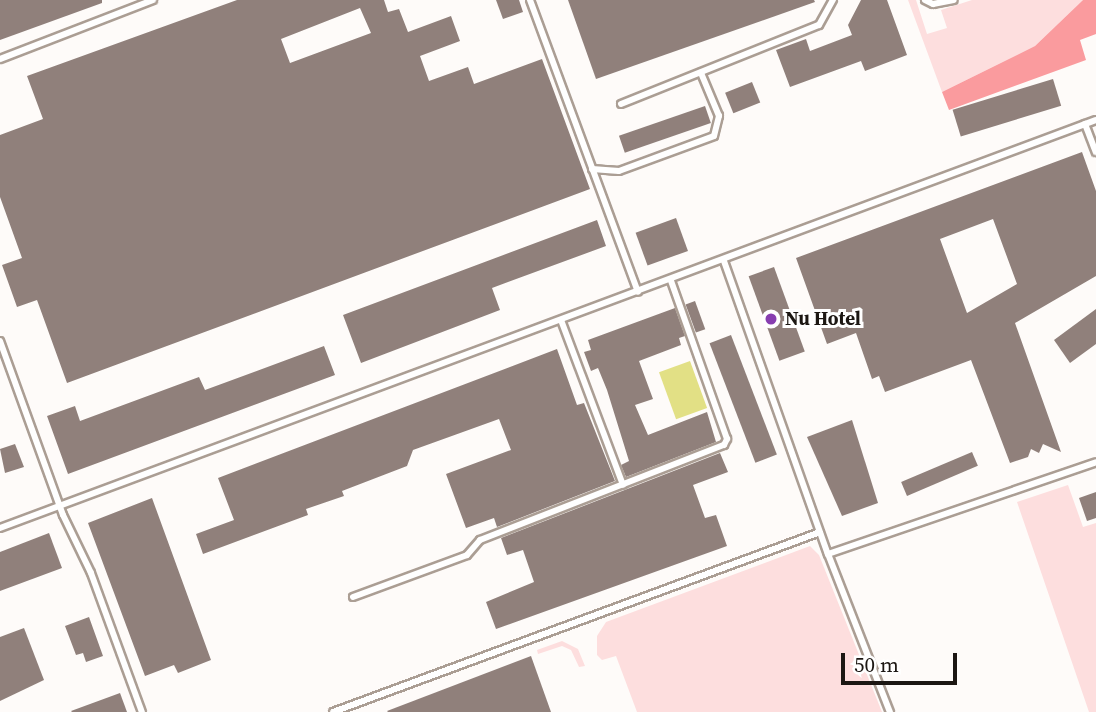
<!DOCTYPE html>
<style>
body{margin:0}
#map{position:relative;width:1096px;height:712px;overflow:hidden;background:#fefbf9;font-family:"Source Serif 4",serif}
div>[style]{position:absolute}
.green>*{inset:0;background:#fddede}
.forest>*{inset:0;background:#fa9b9e}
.water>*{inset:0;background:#e2e085;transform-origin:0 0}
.building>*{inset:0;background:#90807b;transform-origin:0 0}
.roads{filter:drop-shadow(2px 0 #ab9e94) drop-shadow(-2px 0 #ab9e94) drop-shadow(0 2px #ab9e94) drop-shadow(0 -2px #ab9e94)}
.lane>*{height:6px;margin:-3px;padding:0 3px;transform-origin:3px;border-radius:3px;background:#fff}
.dots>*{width:19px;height:19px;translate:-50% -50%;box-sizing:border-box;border:4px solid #fff;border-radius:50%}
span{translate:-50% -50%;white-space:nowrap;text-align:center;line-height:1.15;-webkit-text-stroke:6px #fff;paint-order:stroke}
.poi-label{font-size:19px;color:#1c1713;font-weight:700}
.left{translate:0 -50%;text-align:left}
.scale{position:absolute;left:841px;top:653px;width:116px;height:32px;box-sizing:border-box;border:4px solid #1c1713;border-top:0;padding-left:9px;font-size:21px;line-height:24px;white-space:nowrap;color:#1c1713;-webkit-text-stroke:5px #fff;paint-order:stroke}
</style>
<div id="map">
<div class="green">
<i style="clip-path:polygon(908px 0,916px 0,927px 34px,947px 28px,941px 10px,972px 0,1083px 0,1035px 46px,942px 92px)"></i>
<i style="clip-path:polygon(1068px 485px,1083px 527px,1096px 523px,1096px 712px,1089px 712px,1017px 502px)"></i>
<i style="clip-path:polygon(810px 546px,819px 555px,882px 712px,637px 712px,616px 656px,602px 660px,597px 655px,597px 636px,606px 622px)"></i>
<i style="clip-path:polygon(562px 641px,578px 649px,585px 666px,579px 667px,571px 650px,562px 646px,538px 654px,537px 650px)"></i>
</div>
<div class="forest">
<i style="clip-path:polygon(1083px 0,1096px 0,1096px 34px,1080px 40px,1086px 60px,949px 110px,942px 92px,1035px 46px)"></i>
</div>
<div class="water">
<i style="left:690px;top:361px;width:50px;height:33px;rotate:70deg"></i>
</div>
<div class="building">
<i style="clip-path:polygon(0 0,102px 0,102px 3px,0 40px)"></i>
<i style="clip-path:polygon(evenodd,237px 0,384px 0,388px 12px,399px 9px,408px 32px,451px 16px,460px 41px,420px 56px,429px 81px,468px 67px,474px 84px,542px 59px,590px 189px,67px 383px,37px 300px,17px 307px,2px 265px,22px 258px,0 197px,0 135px,43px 119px,27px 76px,237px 0,360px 8px,371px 33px,290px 63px,281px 39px,360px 8px)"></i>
<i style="clip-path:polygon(496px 0,519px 0,523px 12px,503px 19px)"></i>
<i style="clip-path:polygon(568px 0,814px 0,815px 2px,596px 79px)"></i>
<i style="clip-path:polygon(861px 0,887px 0,907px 55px,865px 71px,861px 61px,790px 87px,776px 50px,806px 39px,810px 51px,852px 35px,848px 25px)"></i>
<i style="left:1053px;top:79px;width:28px;height:105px;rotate:73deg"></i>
<i style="left:752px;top:82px;width:22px;height:29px;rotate:68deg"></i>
<i style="left:705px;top:106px;width:18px;height:91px;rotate:71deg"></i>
<i style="clip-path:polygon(evenodd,1082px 152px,1096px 191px,1096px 276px,1015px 323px,1061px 452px,1043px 444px,1039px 453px,1031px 449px,1028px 457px,1010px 463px,971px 360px,885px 392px,879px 376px,872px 379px,856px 333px,827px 344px,796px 258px,1082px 152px,993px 219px,1017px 284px,967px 313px,940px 239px,993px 219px)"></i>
<i style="left:676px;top:218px;width:35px;height:43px;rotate:70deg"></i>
<i style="clip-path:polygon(597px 220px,606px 246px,492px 288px,500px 310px,361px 363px,343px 315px)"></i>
<i style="left:774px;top:267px;width:90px;height:27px;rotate:70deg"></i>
<i style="left:695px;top:301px;width:30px;height:10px;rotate:70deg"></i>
<i style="clip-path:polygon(675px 308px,685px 336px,679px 338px,681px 345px,639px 361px,653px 399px,635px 405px,648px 435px,707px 412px,716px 442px,626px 477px,621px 465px,629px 461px,607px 390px,598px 368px,591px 371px,584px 352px,591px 350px,588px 340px)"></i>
<i style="clip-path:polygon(1096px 309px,1096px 344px,1070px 363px,1054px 340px)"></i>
<i style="left:731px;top:335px;width:128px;height:23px;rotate:69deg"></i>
<i style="clip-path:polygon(324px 346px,335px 375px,68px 474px,47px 416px,75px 406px,80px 421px,199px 377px,205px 390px)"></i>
<i style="clip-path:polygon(557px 349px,577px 405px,584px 403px,615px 481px,497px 527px,494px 518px,466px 528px,446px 474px,511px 450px,499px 419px,413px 450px,407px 466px,342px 491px,344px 496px,306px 509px,308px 515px,203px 554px,196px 534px,234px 520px,218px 478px)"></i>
<i style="clip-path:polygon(852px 420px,878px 503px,842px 516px,807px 437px)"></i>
<i style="clip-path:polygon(15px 444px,24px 467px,5px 473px,0 449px)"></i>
<i style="left:972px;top:452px;width:15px;height:77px;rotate:67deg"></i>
<i style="clip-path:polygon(720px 453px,728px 472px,693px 485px,705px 518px,716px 515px,727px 546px,496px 629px,486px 602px,534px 582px,523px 550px,507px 555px,501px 538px)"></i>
<i style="clip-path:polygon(1096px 492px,1096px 518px,1087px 521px,1079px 498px)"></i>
<i style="clip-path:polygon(152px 498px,211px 660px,178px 673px,174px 665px,145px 676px,88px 523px)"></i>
<i style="clip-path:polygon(49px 533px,62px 568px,0 591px,0 552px)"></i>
<i style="clip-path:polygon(89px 617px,103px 656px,86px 662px,83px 653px,76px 655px,65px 626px)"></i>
<i style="clip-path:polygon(24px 628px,44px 680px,0 701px,0 637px)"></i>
<i style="clip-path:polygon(531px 656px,551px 712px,388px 712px,387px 711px)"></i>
<i style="clip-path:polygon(120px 693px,127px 712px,72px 712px,71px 711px)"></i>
</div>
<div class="roads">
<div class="lane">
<i style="left:530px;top:0;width:311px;rotate:69.7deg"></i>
<i style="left:925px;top:0;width:9px;rotate:27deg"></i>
<i style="left:933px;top:4px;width:21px;rotate:-11deg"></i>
<i style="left:0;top:59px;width:164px;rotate:-21.1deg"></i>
<i style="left:621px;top:104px;width:213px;rotate:-21.8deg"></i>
<i style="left:819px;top:25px;width:29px;rotate:-61deg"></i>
<i style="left:1085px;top:124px;width:30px;rotate:69deg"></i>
<i style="left:592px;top:169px;width:27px;rotate:4deg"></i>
<i style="left:619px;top:171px;width:101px;rotate:-20.2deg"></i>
<i style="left:714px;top:136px;width:21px;rotate:-76deg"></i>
<i style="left:719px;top:116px;width:47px;rotate:-112.7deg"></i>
<i style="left:724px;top:261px;width:311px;rotate:70.5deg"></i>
<i style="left:828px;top:554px;width:170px;rotate:68.6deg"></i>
<i style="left:561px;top:320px;width:176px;rotate:69.4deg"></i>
<i style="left:0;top:341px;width:185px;rotate:70.1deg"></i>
<i style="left:63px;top:515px;width:64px;rotate:64.2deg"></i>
<i style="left:91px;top:573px;width:148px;rotate:69.9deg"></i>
<i style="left:0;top:528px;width:1169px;rotate:-20.42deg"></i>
<i style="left:828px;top:554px;width:283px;rotate:-18.9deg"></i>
<i style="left:353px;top:597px;width:121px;rotate:-20.2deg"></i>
<i style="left:467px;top:555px;width:20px;rotate:-49deg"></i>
<i style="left:480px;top:540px;width:262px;rotate:-21.3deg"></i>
<i style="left:724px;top:445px;width:7px;rotate:-63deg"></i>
<i style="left:727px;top:439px;width:168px;rotate:-109.5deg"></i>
<i style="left:333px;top:712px;width:519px;rotate:-20.28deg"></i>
</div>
</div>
<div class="dots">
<i style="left:771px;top:319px;background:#873eb0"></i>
</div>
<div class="poi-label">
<span class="left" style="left:785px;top:319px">Nu Hotel</span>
</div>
<div class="scale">50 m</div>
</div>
